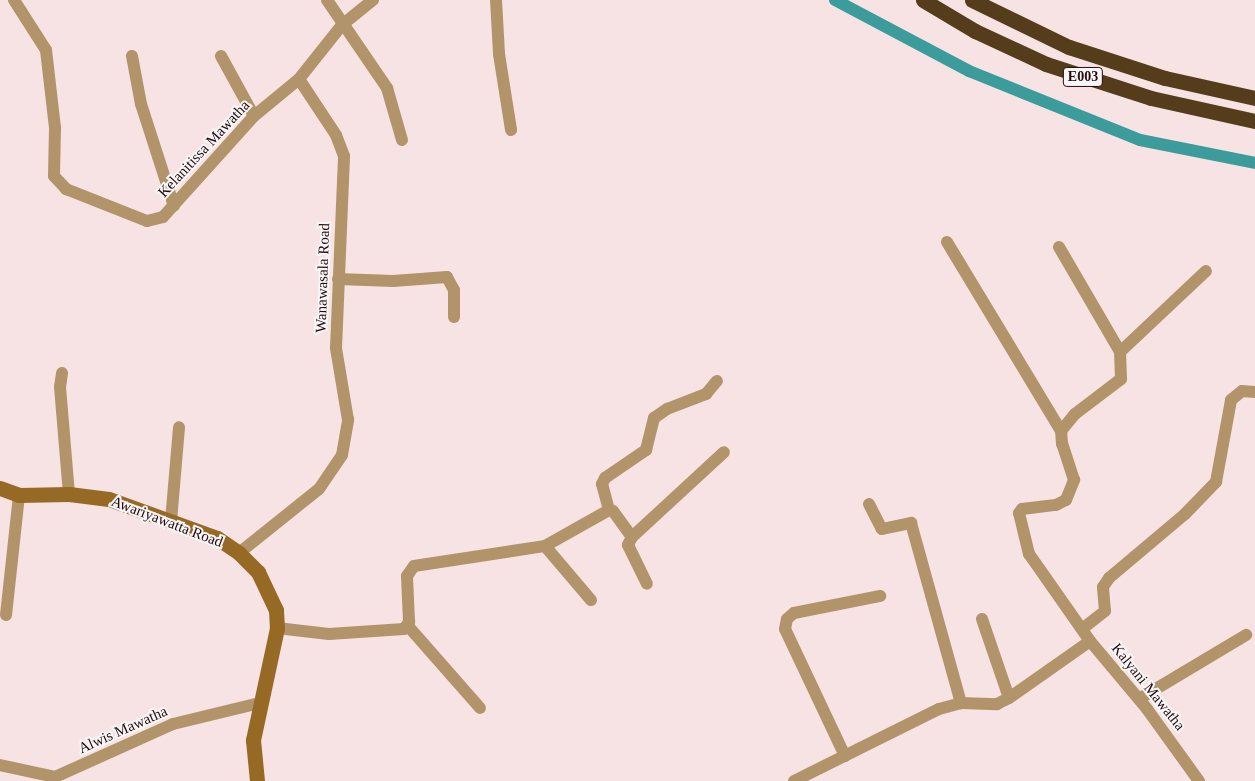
<!DOCTYPE html>
<style>
body{margin:0}
#map{position:relative;width:1255px;height:781px;overflow:hidden;background:#f7e3e4;font-family:Georgia,serif}
div>[style]{position:absolute}
.canal>*{height:12px;margin:-6px;padding:0 6px;transform-origin:6px;border-radius:6px;background:#3c9c9c}
.street>*{height:12px;margin:-6px;padding:0 6px;transform-origin:6px;border-radius:6px;background:#b2946b}
.secondary>*{height:15px;margin:-7.5px;padding:0 7.5px;transform-origin:7.5px;border-radius:7.5px;background:#966a24}
.highway>*{height:15px;margin:-7.5px;padding:0 7.5px;transform-origin:7.5px;border-radius:7.5px;background:#553d1b}
span{translate:-50% -50%;white-space:nowrap;text-align:center;line-height:1.15;-webkit-text-stroke:4px #f6f6f6;paint-order:stroke}
.shield-label span{padding:1px 4px;background:#f6f6f6;border:1px solid;border-radius:4px;-webkit-text-stroke-width:0}
.shield-label{font-size:14px;color:#28090d;font-weight:700}
.street-label{font-size:15px;color:#28090d}
</style>
<div id="map">
<div class="canal">
<i style="left:835px;top:0;width:152px;rotate:27.9deg"></i>
<i style="left:969px;top:71px;width:184px;rotate:22deg"></i>
<i style="left:1140px;top:140px;width:117px;rotate:11.3deg"></i>
</div>
<div class="street">
<i style="left:14px;top:0;width:59px;rotate:57.4deg"></i>
<i style="left:46px;top:50px;width:79px;rotate:83.4deg"></i>
<i style="left:55px;top:128px;width:48px;rotate:91.2deg"></i>
<i style="left:54px;top:176px;width:18px;rotate:47deg"></i>
<i style="left:66px;top:189px;width:87px;rotate:21.6deg"></i>
<i style="left:147px;top:221px;width:16px;rotate:-14deg"></i>
<i style="left:163px;top:217px;width:136px;rotate:-48deg"></i>
<i style="left:254px;top:116px;width:58px;rotate:-39.4deg"></i>
<i style="left:327px;top:0;width:107px;rotate:55.7deg"></i>
<i style="left:387px;top:88px;width:54px;rotate:73.9deg"></i>
<i style="left:496px;top:0;width:54px;rotate:86.8deg"></i>
<i style="left:499px;top:54px;width:77px;rotate:81deg"></i>
<i style="left:132px;top:56px;width:49px;rotate:79.4deg"></i>
<i style="left:141px;top:104px;width:107px;rotate:72.1deg"></i>
<i style="left:221px;top:56px;width:68px;rotate:61.2deg"></i>
<i style="left:947px;top:242px;width:221px;rotate:58.9deg"></i>
<i style="left:1059px;top:247px;width:121px;rotate:59.8deg"></i>
<i style="left:338px;top:279px;width:55px;rotate:2.1deg"></i>
<i style="left:393px;top:281px;width:54px;rotate:-4.2deg"></i>
<i style="left:447px;top:277px;width:15px;rotate:62deg"></i>
<i style="left:454px;top:290px;width:27px;rotate:90deg"></i>
<i style="left:62px;top:373px;width:14px;rotate:98deg"></i>
<i style="left:60px;top:387px;width:107px;rotate:85.2deg"></i>
<i style="left:869px;top:504px;width:28px;rotate:63deg"></i>
<i style="left:882px;top:529px;width:30px;rotate:-12deg"></i>
<i style="left:911px;top:523px;width:187px;rotate:74.5deg"></i>
<i style="left:609px;top:510px;width:27px;rotate:-105deg"></i>
<i style="left:602px;top:484px;width:7px;rotate:-63deg"></i>
<i style="left:605px;top:478px;width:50px;rotate:-34.3deg"></i>
<i style="left:646px;top:450px;width:33px;rotate:-76deg"></i>
<i style="left:654px;top:418px;width:16px;rotate:-35deg"></i>
<i style="left:667px;top:409px;width:42px;rotate:-21deg"></i>
<i style="left:706px;top:394px;width:17px;rotate:-50deg"></i>
<i style="left:171px;top:521px;width:94px;rotate:-85.1deg"></i>
<i style="left:632px;top:537px;width:9px;rotate:117deg"></i>
<i style="left:628px;top:545px;width:43px;rotate:64deg"></i>
<i style="left:545px;top:546px;width:71px;rotate:49.6deg"></i>
<i style="left:239px;top:553px;width:102px;rotate:-38.7deg"></i>
<i style="left:319px;top:489px;width:41px;rotate:-55.9deg"></i>
<i style="left:342px;top:455px;width:36px;rotate:-80deg"></i>
<i style="left:348px;top:420px;width:73px;rotate:-99.5deg"></i>
<i style="left:336px;top:348px;width:192px;rotate:-87.6deg"></i>
<i style="left:344px;top:156px;width:22px;rotate:-111deg"></i>
<i style="left:336px;top:135px;width:67px;rotate:-123.5deg"></i>
<i style="left:299px;top:79px;width:69px;rotate:-51.5deg"></i>
<i style="left:342px;top:25px;width:40px;rotate:-39deg"></i>
<i style="left:6px;top:615px;width:121px;rotate:-83.8deg"></i>
<i style="left:982px;top:619px;width:83px;rotate:71.1deg"></i>
<i style="left:408px;top:626px;width:109px;rotate:48.7deg"></i>
<i style="left:277px;top:628px;width:52px;rotate:6.6deg"></i>
<i style="left:329px;top:634px;width:75px;rotate:-3.8deg"></i>
<i style="left:404px;top:629px;width:9px;rotate:-54deg"></i>
<i style="left:409px;top:622px;width:46px;rotate:-92.5deg"></i>
<i style="left:407px;top:576px;width:12px;rotate:-55deg"></i>
<i style="left:414px;top:566px;width:133px;rotate:-8.7deg"></i>
<i style="left:545px;top:546px;width:73px;rotate:-29.4deg"></i>
<i style="left:609px;top:510px;width:4px;rotate:14deg"></i>
<i style="left:613px;top:511px;width:32px;rotate:54deg"></i>
<i style="left:632px;top:537px;width:125px;rotate:-42.7deg"></i>
<i style="left:1082px;top:629px;width:29px;rotate:-38deg"></i>
<i style="left:1105px;top:611px;width:24px;rotate:-95deg"></i>
<i style="left:1103px;top:587px;width:11px;rotate:-56deg"></i>
<i style="left:1109px;top:578px;width:99px;rotate:-40.1deg"></i>
<i style="left:1185px;top:514px;width:45px;rotate:-45.9deg"></i>
<i style="left:1216px;top:482px;width:83px;rotate:-79.6deg"></i>
<i style="left:1231px;top:400px;width:14px;rotate:-39deg"></i>
<i style="left:1242px;top:391px;width:13px;rotate:4deg"></i>
<i style="left:1090px;top:641px;width:106px;rotate:-125deg"></i>
<i style="left:1029px;top:554px;width:42px;rotate:-103.7deg"></i>
<i style="left:1019px;top:513px;width:5px;rotate:-53deg"></i>
<i style="left:1022px;top:509px;width:34px;rotate:-7deg"></i>
<i style="left:1056px;top:505px;width:11px;rotate:-27deg"></i>
<i style="left:1066px;top:500px;width:22px;rotate:-68deg"></i>
<i style="left:1074px;top:480px;width:38px;rotate:-108deg"></i>
<i style="left:1062px;top:444px;width:13px;rotate:-94deg"></i>
<i style="left:1061px;top:431px;width:22px;rotate:-51deg"></i>
<i style="left:1075px;top:414px;width:58px;rotate:-37.3deg"></i>
<i style="left:1121px;top:379px;width:27px;rotate:-92deg"></i>
<i style="left:1120px;top:352px;width:118px;rotate:-43.3deg"></i>
<i style="left:1139px;top:699px;width:125px;rotate:-30.9deg"></i>
<i style="left:845px;top:756px;width:140px;rotate:-115.3deg"></i>
<i style="left:785px;top:629px;width:10px;rotate:-79deg"></i>
<i style="left:787px;top:619px;width:9px;rotate:-41deg"></i>
<i style="left:794px;top:613px;width:88px;rotate:-11.2deg"></i>
<i style="left:0;top:765px;width:56px;rotate:12.3deg"></i>
<i style="left:55px;top:777px;width:129px;rotate:-24.2deg"></i>
<i style="left:173px;top:724px;width:89px;rotate:-13.6deg"></i>
<i style="left:794px;top:781px;width:162px;rotate:-26.4deg"></i>
<i style="left:939px;top:709px;width:23px;rotate:-15deg"></i>
<i style="left:961px;top:703px;width:36px;rotate:2deg"></i>
<i style="left:997px;top:704px;width:13px;rotate:-27deg"></i>
<i style="left:1009px;top:698px;width:99px;rotate:-35.1deg"></i>
<i style="left:1090px;top:641px;width:89px;rotate:50deg"></i>
<i style="left:1147px;top:709px;width:89px;rotate:54.2deg"></i>
</div>
<div class="secondary">
<i style="left:0;top:488px;width:20px;rotate:20deg"></i>
<i style="left:19px;top:495px;width:50px;rotate:-1.1deg"></i>
<i style="left:69px;top:494px;width:40px;rotate:7.1deg"></i>
<i style="left:109px;top:499px;width:115px;rotate:19.9deg"></i>
<i style="left:217px;top:538px;width:27px;rotate:34deg"></i>
<i style="left:239px;top:553px;width:27px;rotate:45deg"></i>
<i style="left:258px;top:572px;width:42px;rotate:64.7deg"></i>
<i style="left:276px;top:610px;width:18px;rotate:87deg"></i>
<i style="left:277px;top:628px;width:115px;rotate:102.1deg"></i>
<i style="left:253px;top:740px;width:41px;rotate:84.4deg"></i>
</div>
<div class="highway">
<i style="left:923px;top:0;width:61px;rotate:30.8deg"></i>
<i style="left:975px;top:31px;width:78px;rotate:24.9deg"></i>
<i style="left:1046px;top:64px;width:110px;rotate:17.9deg"></i>
<i style="left:1151px;top:98px;width:107px;rotate:12.5deg"></i>
<i style="left:972px;top:0;width:108px;rotate:25.9deg"></i>
<i style="left:1069px;top:47px;width:101px;rotate:17.9deg"></i>
<i style="left:1165px;top:78px;width:92px;rotate:12.5deg"></i>
</div>
<div class="shield-label">
<span style="left:1083px;top:77px">E003</span>
</div>
<div class="street-label">
<span style="left:204px;top:149px;rotate:-47deg">Kelanitissa Mawatha</span>
<span style="left:323px;top:278px;rotate:-88deg">Wanawasala Road</span>
<span style="left:167px;top:522px;rotate:21deg">Awariyawatta Road</span>
<span style="left:1148px;top:687px;rotate:51deg">Kalyani Mawatha</span>
<span style="left:123px;top:730px;rotate:-24deg">Alwis Mawatha</span>
</div>
</div>
